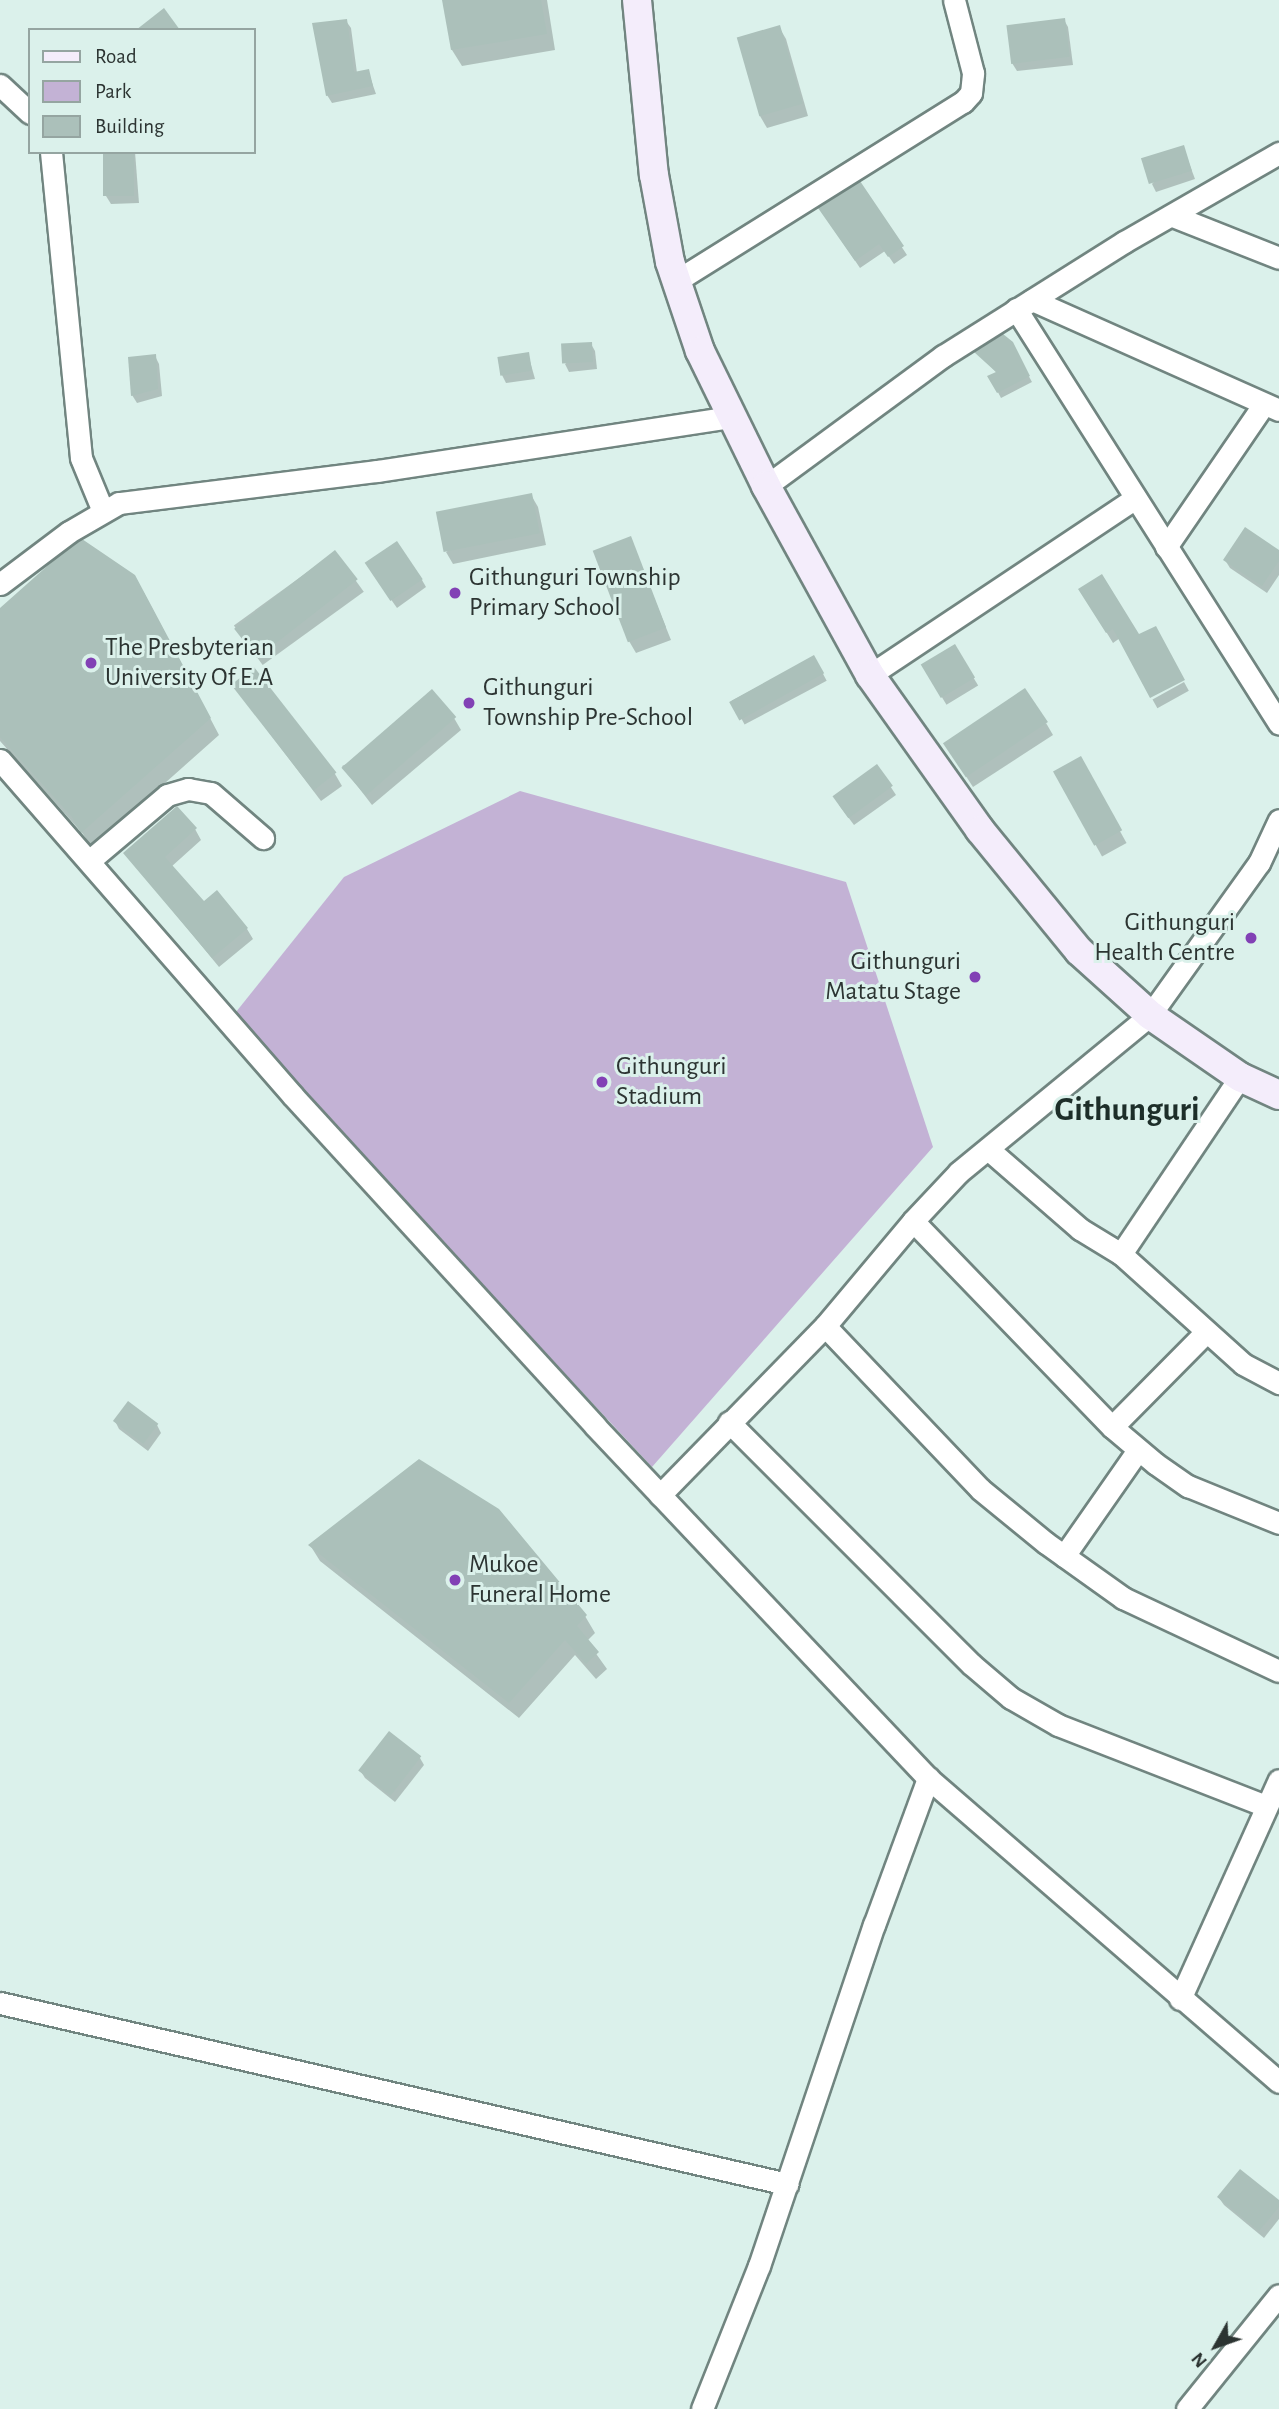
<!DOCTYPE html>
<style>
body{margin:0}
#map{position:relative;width:1279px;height:2409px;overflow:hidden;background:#dbf1eb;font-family:"Alegreya Sans",sans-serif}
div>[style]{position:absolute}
.green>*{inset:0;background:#c3b2d5}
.shadow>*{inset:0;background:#0003;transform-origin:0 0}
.building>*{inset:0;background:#abc0ba;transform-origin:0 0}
.roads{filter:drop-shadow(2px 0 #718580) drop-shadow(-2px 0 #718580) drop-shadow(0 2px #718580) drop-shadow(0 -2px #718580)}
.street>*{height:21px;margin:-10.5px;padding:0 10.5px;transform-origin:10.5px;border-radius:10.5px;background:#fff}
.secondary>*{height:28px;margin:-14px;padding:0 14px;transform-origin:14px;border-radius:14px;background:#f4edfb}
.dots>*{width:19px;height:19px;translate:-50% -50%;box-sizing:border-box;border:4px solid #dbf1eb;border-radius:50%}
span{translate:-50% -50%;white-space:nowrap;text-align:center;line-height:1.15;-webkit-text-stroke:6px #dbf1eb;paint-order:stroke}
.poi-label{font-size:26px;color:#2c3432}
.left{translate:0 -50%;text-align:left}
.right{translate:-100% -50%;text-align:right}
.district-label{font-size:33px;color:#1d2e29;font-weight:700}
.legend{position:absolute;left:28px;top:28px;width:228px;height:126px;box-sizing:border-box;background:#dbf1eb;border:2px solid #95a5a1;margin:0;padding:9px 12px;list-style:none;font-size:21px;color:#2c3432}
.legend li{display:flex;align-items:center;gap:14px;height:35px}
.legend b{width:35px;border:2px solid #95a5a1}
.north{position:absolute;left:1181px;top:2311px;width:70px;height:70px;-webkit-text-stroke:5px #dbf1eb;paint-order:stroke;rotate:230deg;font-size:19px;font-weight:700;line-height:28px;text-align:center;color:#2c3432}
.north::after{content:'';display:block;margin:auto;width:24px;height:32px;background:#2c3432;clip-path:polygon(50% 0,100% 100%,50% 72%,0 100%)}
</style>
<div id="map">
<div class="green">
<i style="clip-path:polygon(520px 791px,846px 882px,933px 1147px,652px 1467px,232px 1017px,344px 877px)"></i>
</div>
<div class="shadow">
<i style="clip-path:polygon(444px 0,547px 0,555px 50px,462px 66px,452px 50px)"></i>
<i style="clip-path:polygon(1064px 20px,1068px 27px,1073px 65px,1017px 71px,1012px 63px)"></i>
<i style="clip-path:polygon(346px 21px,351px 28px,357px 73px,368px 71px,376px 94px,332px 103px,327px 95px)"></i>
<i style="clip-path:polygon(779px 27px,786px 39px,808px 116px,767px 128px,760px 116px)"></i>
<i style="clip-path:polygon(1183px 147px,1195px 179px,1156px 192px,1152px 184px)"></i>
<i style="clip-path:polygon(105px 152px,135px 152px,139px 203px,111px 204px,106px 196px)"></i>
<i style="clip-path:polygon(860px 184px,907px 255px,894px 264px,885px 251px,860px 268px,825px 216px)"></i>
<i style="clip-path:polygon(591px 344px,595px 351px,597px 369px,569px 372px,565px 364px)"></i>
<i style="clip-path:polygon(1011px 344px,1032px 382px,1001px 398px,990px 377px,997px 373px,977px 352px)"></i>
<i style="clip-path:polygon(528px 354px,535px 379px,506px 383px,502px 375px)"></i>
<i style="clip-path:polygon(155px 356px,159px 364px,162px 396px,137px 403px,132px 395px)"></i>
<i style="clip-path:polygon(531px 495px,538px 507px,546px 545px,453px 564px,446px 552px)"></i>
<i style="clip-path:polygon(630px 538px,671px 640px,636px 653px,629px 641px)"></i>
<i style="left:335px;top:552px;width:49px;height:125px;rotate:54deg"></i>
<i style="clip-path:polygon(1279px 552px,1279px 575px,1267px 593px,1230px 568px,1225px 560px)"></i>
<i style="clip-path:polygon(371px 571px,422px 580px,426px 587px,397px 608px)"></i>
<i style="clip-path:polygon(1080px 589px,1139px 637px,1120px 638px,1113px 643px)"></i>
<i style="clip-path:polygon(144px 593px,219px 735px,92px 848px,83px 834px,0 741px,0 611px)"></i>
<i style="left:955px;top:647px;width:45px;height:37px;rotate:59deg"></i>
<i style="left:814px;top:657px;width:27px;height:93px;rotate:62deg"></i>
<i style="left:1184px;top:682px;width:10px;height:36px;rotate:61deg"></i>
<i style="clip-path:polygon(233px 685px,335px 774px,342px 786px,321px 801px)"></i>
<i style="clip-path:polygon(454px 718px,461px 730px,372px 805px,342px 766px)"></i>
<i style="clip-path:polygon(1046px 723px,1053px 735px,973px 787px,952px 755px)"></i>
<i style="left:1080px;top:759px;width:96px;height:28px;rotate:61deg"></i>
<i style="clip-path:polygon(877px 766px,896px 795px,854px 825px,839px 805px)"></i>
<i style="clip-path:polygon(195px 829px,201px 840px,171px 867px,203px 903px,247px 929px,253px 939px,219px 967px,126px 854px)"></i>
<i style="clip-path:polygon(115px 1421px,157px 1425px,161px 1433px,148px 1451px,119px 1429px)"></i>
<i style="clip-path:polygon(310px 1545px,585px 1616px,595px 1633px,587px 1641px,607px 1669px,596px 1679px,575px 1655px,519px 1718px,320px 1561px)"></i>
<i style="clip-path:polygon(389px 1733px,420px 1758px,424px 1765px,395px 1802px,365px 1778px,360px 1770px)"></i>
<i style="clip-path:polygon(1219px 2198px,1279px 2203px,1279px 2219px,1264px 2238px,1224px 2205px)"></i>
</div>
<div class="building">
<i style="clip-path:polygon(442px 0,541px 0,547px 34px,451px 50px)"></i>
<i style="clip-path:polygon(164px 8px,180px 30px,136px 30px)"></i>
<i style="left:1065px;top:18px;width:39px;height:59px;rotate:83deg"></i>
<i style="clip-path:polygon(347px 19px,354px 72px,369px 69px,373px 86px,326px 96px,312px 23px)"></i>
<i style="left:780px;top:25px;width:82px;height:45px;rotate:74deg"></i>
<i style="left:1184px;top:145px;width:27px;height:45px;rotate:73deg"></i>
<i style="left:103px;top:152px;width:31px;height:44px"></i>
<i style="clip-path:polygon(860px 181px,904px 246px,888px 257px,879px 244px,855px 261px,818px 208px)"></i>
<i style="clip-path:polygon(1003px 334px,1013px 342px,1030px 376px,997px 393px,987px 376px,996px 372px,974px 352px)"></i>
<i style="left:592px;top:342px;width:20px;height:31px;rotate:87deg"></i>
<i style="left:529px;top:352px;width:19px;height:32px;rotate:81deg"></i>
<i style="clip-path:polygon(156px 354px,158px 389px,131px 396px,128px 357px)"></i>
<i style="left:532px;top:493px;width:41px;height:98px;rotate:79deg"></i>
<i style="clip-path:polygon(1245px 527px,1279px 550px,1279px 561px,1262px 586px,1223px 560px)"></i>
<i style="left:631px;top:536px;width:98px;height:41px;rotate:69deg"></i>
<i style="clip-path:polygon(82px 539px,135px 575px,211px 718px,81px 833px,72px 817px,0 737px,0 608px,54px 560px)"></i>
<i style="left:397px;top:541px;width:46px;height:39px;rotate:56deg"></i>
<i style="left:335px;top:550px;width:37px;height:128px;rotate:52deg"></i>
<i style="clip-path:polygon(1102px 574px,1139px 634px,1156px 626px,1185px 680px,1150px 698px,1113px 629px,1106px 633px,1078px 589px)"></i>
<i style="left:955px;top:644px;width:39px;height:40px;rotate:59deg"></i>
<i style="left:814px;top:655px;width:21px;height:97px;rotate:61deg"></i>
<i style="left:254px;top:667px;width:134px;height:29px;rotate:52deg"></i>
<i style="left:1025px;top:688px;width:41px;height:99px;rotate:56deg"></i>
<i style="left:432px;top:689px;width:37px;height:120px;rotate:49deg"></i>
<i style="left:1081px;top:756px;width:85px;height:32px;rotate:61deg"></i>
<i style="left:877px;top:764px;width:27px;height:55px;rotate:54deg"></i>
<i style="clip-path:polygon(177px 806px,197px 828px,165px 857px,204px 901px,217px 890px,248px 928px,212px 958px,123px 853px)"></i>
<i style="left:128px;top:1401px;width:38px;height:25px;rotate:37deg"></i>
<i style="clip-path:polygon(419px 1459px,499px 1509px,587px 1615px,577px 1626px,599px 1652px,586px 1664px,565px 1640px,509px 1703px,308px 1545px)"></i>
<i style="left:389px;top:1731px;width:41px;height:50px;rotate:38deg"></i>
<i style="clip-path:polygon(1240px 2169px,1279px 2200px,1279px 2207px,1259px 2231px,1217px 2197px)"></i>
</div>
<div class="roads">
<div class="street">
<i style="left:0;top:85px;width:41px;rotate:43deg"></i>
<i style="left:51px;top:152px;width:307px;rotate:84.4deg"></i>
<i style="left:81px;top:458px;width:57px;rotate:67.5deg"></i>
<i style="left:1173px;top:216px;width:114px;rotate:21.6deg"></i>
<i style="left:676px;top:281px;width:338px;rotate:-32deg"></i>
<i style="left:963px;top:102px;width:12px;rotate:-48deg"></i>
<i style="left:971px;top:93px;width:20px;rotate:-84deg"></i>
<i style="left:973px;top:73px;width:75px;rotate:-104.6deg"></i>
<i style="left:1032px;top:300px;width:270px;rotate:24deg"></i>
<i style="left:1016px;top:309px;width:491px;rotate:57.6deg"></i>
<i style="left:766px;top:486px;width:220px;rotate:-36.3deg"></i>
<i style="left:943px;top:356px;width:214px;rotate:-32.2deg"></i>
<i style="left:1124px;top:242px;width:179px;rotate:-29.9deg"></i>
<i style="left:1166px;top:547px;width:173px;rotate:-55.6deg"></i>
<i style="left:0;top:584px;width:86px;rotate:-37deg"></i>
<i style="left:69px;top:532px;width:58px;rotate:-30.1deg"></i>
<i style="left:119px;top:503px;width:260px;rotate:-7.1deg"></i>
<i style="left:377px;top:471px;width:358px;rotate:-8.7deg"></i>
<i style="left:870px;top:675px;width:319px;rotate:-33.7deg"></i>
<i style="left:0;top:760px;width:446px;rotate:48.9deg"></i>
<i style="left:293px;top:1096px;width:447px;rotate:47.5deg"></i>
<i style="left:595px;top:1426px;width:485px;rotate:46.6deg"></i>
<i style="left:928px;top:1778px;width:464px;rotate:40.9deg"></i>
<i style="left:89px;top:861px;width:102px;rotate:-40.2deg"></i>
<i style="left:167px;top:795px;width:22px;rotate:-16deg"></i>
<i style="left:188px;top:789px;width:23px;rotate:10deg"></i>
<i style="left:211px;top:793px;width:69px;rotate:40.9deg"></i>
<i style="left:988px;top:1149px;width:122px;rotate:41deg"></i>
<i style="left:1080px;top:1229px;width:48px;rotate:31.4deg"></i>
<i style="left:1121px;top:1254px;width:164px;rotate:42deg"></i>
<i style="left:1243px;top:1364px;width:41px;rotate:27.8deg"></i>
<i style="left:913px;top:1221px;width:286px;rotate:46deg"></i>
<i style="left:1112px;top:1427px;width:57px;rotate:40.1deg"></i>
<i style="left:1156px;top:1464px;width:39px;rotate:35deg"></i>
<i style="left:1188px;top:1486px;width:98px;rotate:22.1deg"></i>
<i style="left:1121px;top:1254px;width:213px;rotate:-56.1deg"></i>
<i style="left:825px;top:1326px;width:225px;rotate:46.4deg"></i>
<i style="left:980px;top:1489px;width:85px;rotate:39.3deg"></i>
<i style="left:1046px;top:1543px;width:95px;rotate:35.5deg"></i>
<i style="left:1123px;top:1598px;width:172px;rotate:25.1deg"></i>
<i style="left:729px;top:1422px;width:342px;rotate:45deg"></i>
<i style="left:971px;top:1664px;width:52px;rotate:40.4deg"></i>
<i style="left:1011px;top:1698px;width:54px;rotate:29.9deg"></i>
<i style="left:1058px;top:1725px;width:223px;rotate:21.3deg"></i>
<i style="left:1112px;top:1427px;width:134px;rotate:-45.3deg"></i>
<i style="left:660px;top:1495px;width:236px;rotate:-45.7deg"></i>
<i style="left:825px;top:1326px;width:137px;rotate:-50deg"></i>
<i style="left:913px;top:1221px;width:67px;rotate:-46.8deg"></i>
<i style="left:959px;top:1172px;width:247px;rotate:-39.4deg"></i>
<i style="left:1150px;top:1015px;width:187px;rotate:-54.4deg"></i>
<i style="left:1259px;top:863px;width:47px;rotate:-65.1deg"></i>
<i style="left:1064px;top:1556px;width:129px;rotate:-55.1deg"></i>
<i style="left:1180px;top:1999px;width:240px;rotate:-65.7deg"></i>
<i style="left:0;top:2003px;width:808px;rotate:12.95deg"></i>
<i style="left:702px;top:2409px;width:154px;rotate:-68.3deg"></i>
<i style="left:759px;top:2266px;width:360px;rotate:-71.4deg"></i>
<i style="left:874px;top:1925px;width:157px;rotate:-69.8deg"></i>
<i style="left:1187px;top:2409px;width:146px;rotate:-51.1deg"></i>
</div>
<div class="secondary">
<i style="left:637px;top:0;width:176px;rotate:84.5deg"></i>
<i style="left:654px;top:175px;width:88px;rotate:79.6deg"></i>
<i style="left:670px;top:262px;width:94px;rotate:71.4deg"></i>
<i style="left:700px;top:351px;width:150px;rotate:63.9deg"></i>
<i style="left:766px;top:486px;width:216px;rotate:61.2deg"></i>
<i style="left:870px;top:675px;width:190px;rotate:54.6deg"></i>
<i style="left:980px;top:830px;width:156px;rotate:50.7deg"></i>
<i style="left:1079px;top:951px;width:96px;rotate:42deg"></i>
<i style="left:1150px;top:1015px;width:109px;rotate:34.6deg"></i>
<i style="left:1240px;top:1077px;width:43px;rotate:24.8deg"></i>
</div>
</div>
<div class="dots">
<i style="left:455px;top:593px;background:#8241b5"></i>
<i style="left:91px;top:663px;background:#8241b5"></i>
<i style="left:469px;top:703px;background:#8241b5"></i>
<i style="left:1251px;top:938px;background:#8241b5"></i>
<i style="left:975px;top:977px;background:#8241b5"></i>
<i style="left:602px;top:1082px;background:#8241b5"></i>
<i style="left:455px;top:1580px;background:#8241b5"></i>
</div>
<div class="poi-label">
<span class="left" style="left:469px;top:593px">Githunguri Township<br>Primary School</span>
<span class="left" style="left:105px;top:663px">The Presbyterian<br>University Of E.A</span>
<span class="left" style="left:483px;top:703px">Githunguri<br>Township Pre-School</span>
<span class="right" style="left:1235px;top:938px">Githunguri<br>Health Centre</span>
<span class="right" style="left:961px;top:977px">Githunguri<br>Matatu Stage</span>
<span class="left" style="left:616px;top:1082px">Githunguri<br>Stadium</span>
<span class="left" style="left:469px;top:1580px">Mukoe<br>Funeral Home</span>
</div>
<div class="district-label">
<span style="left:1127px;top:1111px">Githunguri</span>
</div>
<ul class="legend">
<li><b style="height:9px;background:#f4edfb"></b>Road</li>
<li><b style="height:19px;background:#c3b2d5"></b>Park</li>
<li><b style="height:19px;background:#abc0ba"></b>Building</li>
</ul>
<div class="north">N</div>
</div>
